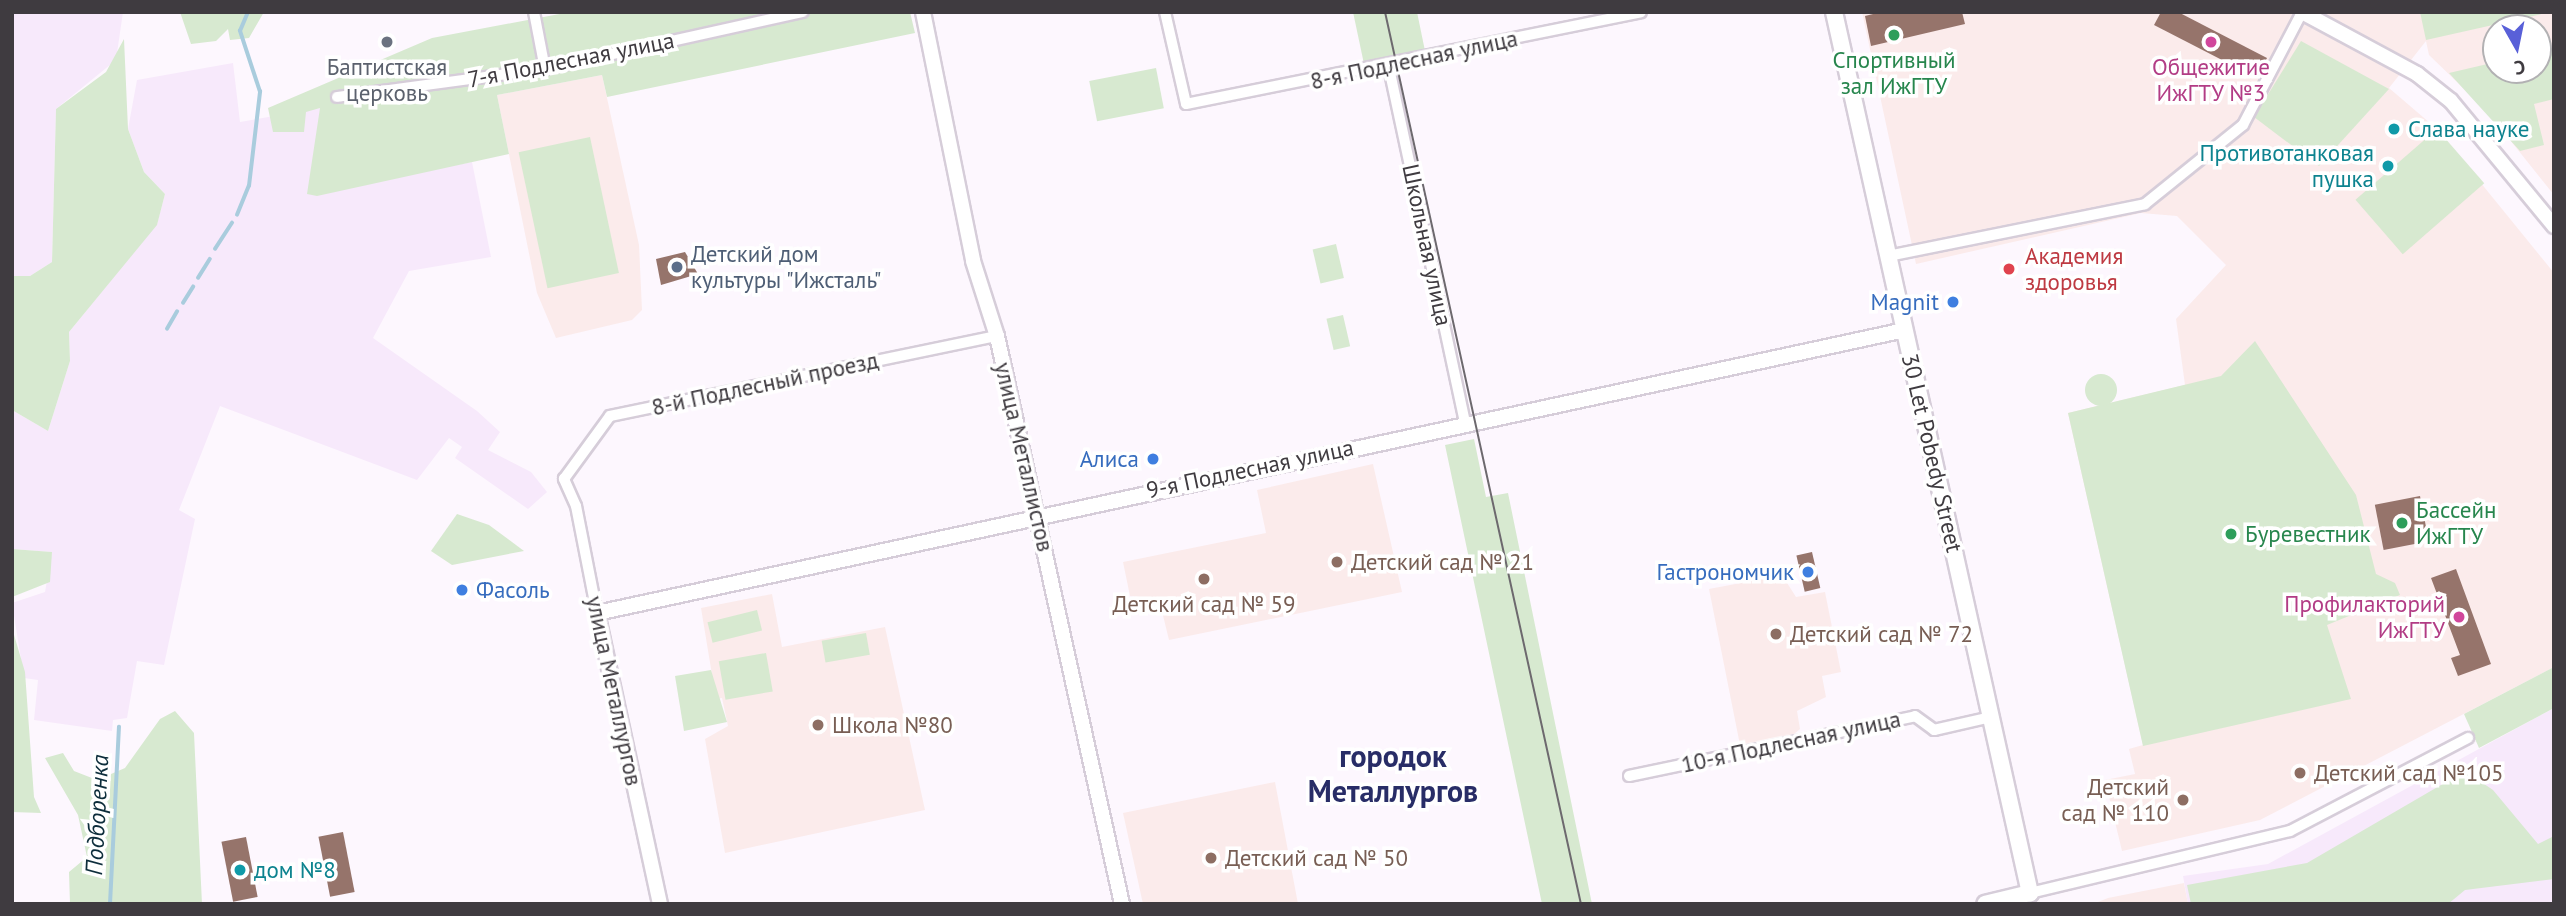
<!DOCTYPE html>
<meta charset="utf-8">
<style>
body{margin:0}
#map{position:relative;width:2566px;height:916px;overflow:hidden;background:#fdf7fe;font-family:"PT Sans",sans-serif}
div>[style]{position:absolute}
.built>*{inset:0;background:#f7e9fb}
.education>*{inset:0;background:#fbebeb}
.green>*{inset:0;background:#d7e9d0;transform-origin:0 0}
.round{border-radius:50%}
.stream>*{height:3.5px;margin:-1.75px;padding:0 1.75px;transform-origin:1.75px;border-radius:1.75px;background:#a9ccdd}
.building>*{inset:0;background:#96746b;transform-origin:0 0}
.roads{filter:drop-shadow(2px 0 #d6cdd9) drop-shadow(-2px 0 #d6cdd9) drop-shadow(0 2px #d6cdd9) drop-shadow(0 -2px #d6cdd9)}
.minor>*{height:10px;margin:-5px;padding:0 5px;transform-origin:5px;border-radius:5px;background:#fff}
.tertiary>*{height:14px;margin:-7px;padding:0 7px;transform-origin:7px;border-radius:7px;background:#fff}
.secondary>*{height:16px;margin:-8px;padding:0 8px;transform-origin:8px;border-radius:8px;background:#fff}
.tram>*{height:2px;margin:-1px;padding:0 1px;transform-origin:1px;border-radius:1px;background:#6d696e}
.dots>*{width:19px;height:19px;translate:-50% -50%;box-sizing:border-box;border:4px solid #fff;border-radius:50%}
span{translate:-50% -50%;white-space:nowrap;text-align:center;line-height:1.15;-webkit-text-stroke:7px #fff;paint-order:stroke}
.street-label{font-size:23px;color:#3f3b40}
.leisure-label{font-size:23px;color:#27864d}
.left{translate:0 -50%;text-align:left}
.worship-label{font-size:23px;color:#5b616d}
.hotel-label{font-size:23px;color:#b23c85}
.right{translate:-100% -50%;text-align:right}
.culture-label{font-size:23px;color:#0d838f}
.service-label{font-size:23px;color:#4e5e75}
.health-label{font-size:23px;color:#be3a42}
.shop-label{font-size:23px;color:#366cbe}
.education-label{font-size:23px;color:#785e54}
.water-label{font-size:24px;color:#0d2d3b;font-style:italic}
.district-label{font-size:30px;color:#282d67;font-weight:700}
.frame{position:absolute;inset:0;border:14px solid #3f3b40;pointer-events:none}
.north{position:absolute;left:2482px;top:14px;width:70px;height:70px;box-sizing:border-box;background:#fff;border:2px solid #b2b1b3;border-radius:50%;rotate:171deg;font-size:19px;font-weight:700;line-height:28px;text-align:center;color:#3f3b40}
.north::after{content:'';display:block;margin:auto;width:24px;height:32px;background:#5960d8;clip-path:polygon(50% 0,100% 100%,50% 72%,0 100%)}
</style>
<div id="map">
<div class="built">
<i style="clip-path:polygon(12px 12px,123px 12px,116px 60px,56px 109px,52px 262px,30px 276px,12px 276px)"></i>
<i style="clip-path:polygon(233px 63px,240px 122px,320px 108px,323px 114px,308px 194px,472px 162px,491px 257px,409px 271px,373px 338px,477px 411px,500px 432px,488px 450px,531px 472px,547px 492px,528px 509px,455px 458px,462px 447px,449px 438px,417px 480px,220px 406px,179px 510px,195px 519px,164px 665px,137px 661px,127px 718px,113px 720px,112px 731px,34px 720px,38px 680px,24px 678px,12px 603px,45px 592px,52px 552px,12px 549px,12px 410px,48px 431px,70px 361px,69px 332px,157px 224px,165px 194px,144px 172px,128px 129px,137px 80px)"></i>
<i style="clip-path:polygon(2554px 708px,2554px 904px,2188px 904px,2183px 876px,2268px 864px)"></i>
</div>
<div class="education">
<i style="clip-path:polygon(evenodd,1862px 12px,2554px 12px,2554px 195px,2486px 110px,2429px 55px,2426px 41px,2389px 88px,2437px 129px,2554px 273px,2554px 667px,2260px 820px,2122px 851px,2105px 780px,2135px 774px,2129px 749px,2143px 745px,2068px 413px,2185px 385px,2176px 319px,2226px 265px,2177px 216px,2141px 213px,1916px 264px,1862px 12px,2496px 28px,2538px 28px,2538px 70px,2496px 70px,2496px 28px)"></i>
<i style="clip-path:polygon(602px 75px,639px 245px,642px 310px,632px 320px,556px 338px,537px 293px,497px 95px)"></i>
<i style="clip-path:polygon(1373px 464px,1402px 592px,1169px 640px,1159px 599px,1130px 596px,1123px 562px,1266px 533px,1257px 490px)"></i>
<i style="clip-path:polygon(1782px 575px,1796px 597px,1825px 592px,1841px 672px,1822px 676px,1826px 697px,1797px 711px,1800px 729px,1794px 734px,1740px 745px,1709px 589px)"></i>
<i style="clip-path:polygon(772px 594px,782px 647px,885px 627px,925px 810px,725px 853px,705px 739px,728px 726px,722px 698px,716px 699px,701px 608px)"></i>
<i style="clip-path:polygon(1275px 782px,1298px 904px,1143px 904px,1123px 813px)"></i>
<i style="clip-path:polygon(2184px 883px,2188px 904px,2093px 904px,2108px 898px)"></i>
</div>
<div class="green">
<i style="clip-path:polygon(180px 12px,264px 12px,249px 38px,230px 40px,228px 29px,216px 41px,191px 44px)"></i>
<i style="clip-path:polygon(570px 12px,910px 12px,915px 33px,607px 97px,602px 75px,497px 95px,509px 154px,317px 196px,307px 194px,320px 108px,306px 112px,304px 132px,273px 132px,268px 108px,432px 38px)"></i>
<i style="clip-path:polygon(1353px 12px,1417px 12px,1425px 51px,1364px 64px)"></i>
<i style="clip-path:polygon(2420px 12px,2546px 12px,2546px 13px,2426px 40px)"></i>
<i style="clip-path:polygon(124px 39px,128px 129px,144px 172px,165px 194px,157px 225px,69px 332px,70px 361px,48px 431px,12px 410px,12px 276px,30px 276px,52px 262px,56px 109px,106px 72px)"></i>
<i style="clip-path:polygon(2301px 41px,2389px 89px,2319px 166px,2254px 117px)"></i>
<i style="clip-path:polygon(2553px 50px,2554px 99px,2534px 104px,2544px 145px,2520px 151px,2449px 73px,2496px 62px,2496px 70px,2538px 70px,2538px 53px)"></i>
<i style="left:1156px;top:68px;width:41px;height:68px;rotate:79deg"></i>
<i style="left:2437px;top:129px;width:72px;height:108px;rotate:49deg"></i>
<i style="left:590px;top:137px;width:139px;height:73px;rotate:78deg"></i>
<i style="left:1336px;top:244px;width:35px;height:24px;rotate:77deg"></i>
<i style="left:1343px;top:315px;width:32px;height:17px;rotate:77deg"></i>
<i style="clip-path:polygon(2255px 341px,2356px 495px,2376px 574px,2395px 583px,2400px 595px,2327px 625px,2351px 699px,2143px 746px,2068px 413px,2221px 376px)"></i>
<i class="round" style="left:2085px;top:374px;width:32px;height:32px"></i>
<i style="clip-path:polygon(1474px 439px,1486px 497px,1508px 493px,1592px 904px,1542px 904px,1445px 445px)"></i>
<i style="clip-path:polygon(457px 514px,489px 525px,524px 551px,452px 565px,431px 551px)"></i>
<i style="clip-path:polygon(12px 549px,52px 552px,50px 582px,12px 597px)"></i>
<i style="left:757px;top:610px;width:21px;height:51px;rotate:76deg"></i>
<i style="clip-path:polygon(12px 628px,25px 672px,34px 797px,41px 813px,12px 812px)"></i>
<i style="left:866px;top:633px;width:22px;height:45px;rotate:80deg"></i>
<i style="left:766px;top:653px;width:39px;height:48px;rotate:80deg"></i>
<i style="clip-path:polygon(2554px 667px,2554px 708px,2479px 748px,2464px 714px)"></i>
<i style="clip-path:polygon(711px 670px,727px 722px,684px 731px,675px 676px)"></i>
<i style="clip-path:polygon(175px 711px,194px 733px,202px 904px,70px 904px,69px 872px,87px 857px,78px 815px,45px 758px,63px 753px,74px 771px,97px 780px,125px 768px,160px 719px)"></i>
<i style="clip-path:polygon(2465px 771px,2493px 790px,2538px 844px,2554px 836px,2554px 879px,2465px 890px,2448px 904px,2191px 904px,2187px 885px,2307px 863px)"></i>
</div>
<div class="stream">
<i style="left:237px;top:215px;width:31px;rotate:-68deg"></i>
<i style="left:249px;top:186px;width:95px;rotate:-83.3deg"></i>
<i style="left:260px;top:92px;width:64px;rotate:-108.2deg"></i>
<i style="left:240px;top:31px;width:21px;rotate:-67deg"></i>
<i style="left:215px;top:249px;width:31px;rotate:-57deg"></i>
<i style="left:198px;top:278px;width:22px;rotate:-58deg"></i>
<i style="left:183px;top:303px;width:19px;rotate:-58deg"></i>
<i style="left:167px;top:329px;width:20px;rotate:-60deg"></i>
<i style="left:110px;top:904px;width:177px;rotate:-87.1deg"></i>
</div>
<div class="building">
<i style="clip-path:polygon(1881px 12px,1962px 12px,1965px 24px,1871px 46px,1865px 16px)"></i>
<i style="clip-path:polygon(2161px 12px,2178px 12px,2267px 58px,2257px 78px,2154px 25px)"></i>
<i style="clip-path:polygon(685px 252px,698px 274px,661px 285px,656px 259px)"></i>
<i style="left:2420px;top:496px;width:46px;height:46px;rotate:79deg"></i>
<i style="left:1812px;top:552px;width:37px;height:16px;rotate:77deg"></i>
<i style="clip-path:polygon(2456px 569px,2491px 664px,2458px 676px,2451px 658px,2460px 655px,2431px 578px)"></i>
<i style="left:343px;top:832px;width:61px;height:25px;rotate:79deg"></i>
<i style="left:246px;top:837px;width:61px;height:25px;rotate:79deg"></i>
</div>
<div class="roads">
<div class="minor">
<i style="left:534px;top:12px;width:58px;rotate:79.1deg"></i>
<i style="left:1165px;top:12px;width:94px;rotate:77.1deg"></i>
<i style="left:1186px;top:104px;width:464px;rotate:-11.4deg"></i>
<i style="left:1389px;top:68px;width:363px;rotate:77.9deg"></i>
<i style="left:337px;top:97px;width:210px;rotate:-7.7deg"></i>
<i style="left:545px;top:69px;width:264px;rotate:-12.5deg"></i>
<i style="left:1888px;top:256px;width:262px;rotate:-11.4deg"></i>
<i style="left:2145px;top:204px;width:126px;rotate:-38.9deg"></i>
<i style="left:2243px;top:125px;width:127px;rotate:-62.4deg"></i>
<i style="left:597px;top:613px;width:109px;rotate:-101.1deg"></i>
<i style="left:576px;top:506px;width:30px;rotate:-114deg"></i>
<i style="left:564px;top:479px;width:78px;rotate:-53.9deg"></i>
<i style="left:610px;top:416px;width:395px;rotate:-11.7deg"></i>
<i style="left:1629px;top:776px;width:292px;rotate:-11.8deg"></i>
<i style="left:1915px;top:716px;width:24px;rotate:36deg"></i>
<i style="left:1934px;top:730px;width:58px;rotate:-12.8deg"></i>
<i style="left:2030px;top:893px;width:267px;rotate:-13.4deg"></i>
<i style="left:2290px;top:831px;width:201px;rotate:-27.6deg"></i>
</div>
<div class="tertiary">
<i style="left:923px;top:12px;width:254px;rotate:78.6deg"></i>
<i style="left:973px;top:261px;width:79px;rotate:72.3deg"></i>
<i style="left:997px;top:336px;width:582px;rotate:77.59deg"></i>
<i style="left:2302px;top:12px;width:131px;rotate:28.3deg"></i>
<i style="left:2417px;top:74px;width:43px;rotate:38.5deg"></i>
<i style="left:2451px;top:101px;width:162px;rotate:50.5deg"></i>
<i style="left:660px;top:904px;width:298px;rotate:-102.2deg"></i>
<i style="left:597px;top:613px;width:1338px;rotate:-12.21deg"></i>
</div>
<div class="secondary">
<i style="left:1834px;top:12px;width:903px;rotate:77.46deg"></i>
<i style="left:2030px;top:893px;width:46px;rotate:166.3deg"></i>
</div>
</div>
<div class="tram">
<i style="left:1385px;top:12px;width:913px;rotate:77.61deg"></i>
</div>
<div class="dots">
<i style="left:1894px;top:35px;background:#2e9e5b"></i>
<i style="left:387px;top:42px;background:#6b7280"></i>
<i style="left:2211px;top:42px;background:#d1479c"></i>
<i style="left:2394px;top:129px;background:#0f9aa8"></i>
<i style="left:2388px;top:166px;background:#0f9aa8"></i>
<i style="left:677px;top:267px;background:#5c6f8a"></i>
<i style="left:2009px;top:269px;background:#e0444e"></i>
<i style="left:1953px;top:302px;background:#3f7fe0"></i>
<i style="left:1153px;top:459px;background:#3f7fe0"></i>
<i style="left:2402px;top:523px;background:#2e9e5b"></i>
<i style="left:2231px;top:534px;background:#2e9e5b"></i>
<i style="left:1337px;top:562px;background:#8d6e63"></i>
<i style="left:1808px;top:572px;background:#3f7fe0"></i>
<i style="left:1204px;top:579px;background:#8d6e63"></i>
<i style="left:462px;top:590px;background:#3f7fe0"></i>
<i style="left:2459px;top:617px;background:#d1479c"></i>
<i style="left:1776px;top:634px;background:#8d6e63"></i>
<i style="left:818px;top:725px;background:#8d6e63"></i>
<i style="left:2300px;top:773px;background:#8d6e63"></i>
<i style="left:2183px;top:800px;background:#8d6e63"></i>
<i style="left:1211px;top:858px;background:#8d6e63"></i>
<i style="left:240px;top:870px;background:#0f9aa8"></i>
</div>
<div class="street-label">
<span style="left:571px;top:60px;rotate:-11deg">7-я Подлесная улица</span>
<span style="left:1414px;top:60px;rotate:-12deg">8-я Подлесная улица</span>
<span style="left:1427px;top:245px;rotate:78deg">Школьная улица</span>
<span style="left:765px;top:384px;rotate:-12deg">8-й Подлесный проезд</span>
<span style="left:1932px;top:453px;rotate:77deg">30 Let Pobedy Street</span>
<span style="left:1024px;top:457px;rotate:77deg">улица Металлистов</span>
<span style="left:1250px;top:469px;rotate:-12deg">9-я Подлесная улица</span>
<span style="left:614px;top:691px;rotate:78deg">улица Металлургов</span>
<span style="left:1791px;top:742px;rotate:-12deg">10-я Подлесная улица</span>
</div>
<div class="leisure-label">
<span style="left:1894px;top:73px">Спортивный<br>зал ИжГТУ</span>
<span class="left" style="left:2416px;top:523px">Бассейн<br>ИжГТУ</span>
<span class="left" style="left:2245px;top:534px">Буревестник</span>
</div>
<div class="worship-label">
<span style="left:387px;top:80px">Баптистская<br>церковь</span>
</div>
<div class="hotel-label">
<span style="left:2211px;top:80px">Общежитие<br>ИжГТУ №3</span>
<span class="right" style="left:2445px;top:617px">Профилакторий<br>ИжГТУ</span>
</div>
<div class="culture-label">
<span class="left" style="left:2408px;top:129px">Слава науке</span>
<span class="right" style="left:2374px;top:166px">Противотанковая<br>пушка</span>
<span class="left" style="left:254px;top:870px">дом №8</span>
</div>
<div class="service-label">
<span class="left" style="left:691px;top:267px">Детский дом<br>культуры "Ижсталь"</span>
</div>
<div class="health-label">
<span class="left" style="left:2025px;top:269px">Академия<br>здоровья</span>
</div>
<div class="shop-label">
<span class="right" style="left:1939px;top:302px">Magnit</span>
<span class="right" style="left:1139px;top:459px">Алиса</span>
<span class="right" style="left:1794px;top:572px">Гастрономчик</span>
<span class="left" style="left:476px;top:590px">Фасоль</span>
</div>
<div class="education-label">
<span class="left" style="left:1351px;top:562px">Детский сад № 21</span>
<span style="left:1204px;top:604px">Детский сад № 59</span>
<span class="left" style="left:1790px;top:634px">Детский сад № 72</span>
<span class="left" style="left:832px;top:725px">Школа №80</span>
<span class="left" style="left:2314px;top:773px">Детский сад №105</span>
<span class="right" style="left:2169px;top:800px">Детский<br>сад № 110</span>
<span class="left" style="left:1225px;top:858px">Детский сад № 50</span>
</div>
<div class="water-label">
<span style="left:97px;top:815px;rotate:-87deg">Подборенка</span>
</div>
<div class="district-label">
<span style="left:1393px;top:773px">городок<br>Металлургов</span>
</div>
<div class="frame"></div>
<div class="north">С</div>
</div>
